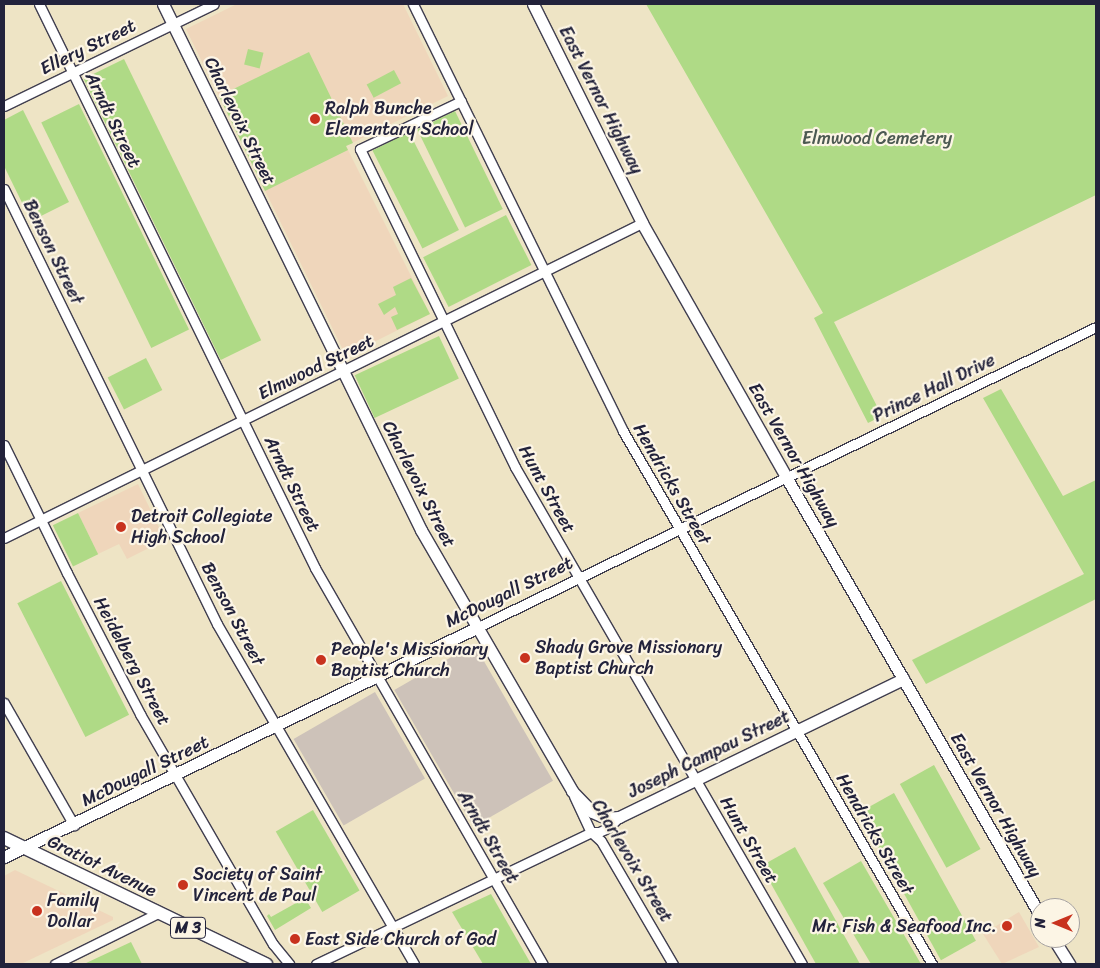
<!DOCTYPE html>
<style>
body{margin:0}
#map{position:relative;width:1100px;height:968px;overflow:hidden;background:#eee4c5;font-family:Sriracha,sans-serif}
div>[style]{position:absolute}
.built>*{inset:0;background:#efd6bb}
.industrial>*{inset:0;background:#cdc2b9;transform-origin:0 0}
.green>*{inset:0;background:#afda86;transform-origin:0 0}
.roads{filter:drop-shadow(1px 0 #413f50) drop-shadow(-1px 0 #413f50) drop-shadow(0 1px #413f50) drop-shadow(0 -1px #413f50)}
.street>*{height:9px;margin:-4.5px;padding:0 4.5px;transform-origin:4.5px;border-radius:4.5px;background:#fff}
.secondary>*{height:11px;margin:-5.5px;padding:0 5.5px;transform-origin:5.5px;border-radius:5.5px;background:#fff}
.primary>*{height:12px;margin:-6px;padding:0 6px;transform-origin:6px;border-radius:6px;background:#fff}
.dots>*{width:14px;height:14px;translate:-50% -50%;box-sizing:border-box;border:2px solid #fcf5e5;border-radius:50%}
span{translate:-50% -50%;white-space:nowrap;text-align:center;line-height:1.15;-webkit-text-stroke:4.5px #fcf5e5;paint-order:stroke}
.shield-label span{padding:1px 4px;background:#fcf5e5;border:1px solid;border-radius:4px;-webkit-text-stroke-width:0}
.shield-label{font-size:16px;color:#22223b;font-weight:700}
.street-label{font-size:18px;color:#22223b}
.poi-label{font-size:18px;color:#22223b}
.left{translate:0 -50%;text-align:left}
.right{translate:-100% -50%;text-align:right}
.park-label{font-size:18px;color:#4c5952}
.frame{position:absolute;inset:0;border:5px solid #22223b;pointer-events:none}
.north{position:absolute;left:1030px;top:898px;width:50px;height:50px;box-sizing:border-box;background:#fcf5e5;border:1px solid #a5a1a1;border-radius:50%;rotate:270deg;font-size:14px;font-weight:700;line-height:20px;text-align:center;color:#22223b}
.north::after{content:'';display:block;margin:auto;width:18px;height:22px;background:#c8321e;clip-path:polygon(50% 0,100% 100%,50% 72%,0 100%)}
</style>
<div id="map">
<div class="built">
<i style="clip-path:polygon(237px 4px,403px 4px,448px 96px,346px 146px,430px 314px,346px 356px,186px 29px)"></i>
<i style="clip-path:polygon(138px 484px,165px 540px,127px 559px,119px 544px,98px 554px,78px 513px)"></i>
<i style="clip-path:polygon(15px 870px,113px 917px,113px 920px,21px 964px,4px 964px,4px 876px)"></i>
<i style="clip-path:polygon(1019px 912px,1039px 947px,1002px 964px,983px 934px)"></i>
</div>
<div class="industrial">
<i style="left:474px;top:644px;width:158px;height:92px;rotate:60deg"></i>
<i style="left:375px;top:692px;width:100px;height:94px;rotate:60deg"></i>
</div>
<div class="green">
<i style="clip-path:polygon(646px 4px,1096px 4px,1096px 195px,834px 322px,882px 416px,868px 423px,814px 318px,823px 313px)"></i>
<i style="left:248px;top:49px;width:16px;height:16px;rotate:14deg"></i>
<i style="clip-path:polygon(309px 52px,353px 143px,346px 146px,348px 150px,265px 191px,219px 96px)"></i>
<i style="left:124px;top:59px;width:313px;height:45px;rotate:64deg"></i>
<i style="left:394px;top:70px;width:15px;height:31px;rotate:62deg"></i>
<i style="left:79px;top:104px;width:251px;height:42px;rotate:64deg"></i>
<i style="clip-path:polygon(23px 110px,69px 202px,31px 221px,4px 166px,4px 120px)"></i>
<i style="left:455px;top:111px;width:109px;height:42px;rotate:64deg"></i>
<i style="left:409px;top:132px;width:110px;height:41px;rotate:63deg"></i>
<i style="left:506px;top:215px;width:56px;height:93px;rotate:63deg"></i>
<i style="clip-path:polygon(411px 278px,430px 314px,397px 330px,391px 317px,398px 314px,395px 307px,384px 315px,378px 304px,396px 295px,393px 287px)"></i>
<i style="left:439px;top:336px;width:47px;height:93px;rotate:65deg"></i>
<i style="left:146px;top:358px;width:36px;height:43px;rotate:63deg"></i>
<i style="clip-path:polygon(1001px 389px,1063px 496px,1096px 480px,1096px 599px,926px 684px,912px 660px,1084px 574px,983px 398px)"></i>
<i style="left:78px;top:513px;width:46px;height:28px;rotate:64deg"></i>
<i style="left:61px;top:581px;width:150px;height:49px;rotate:63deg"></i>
<i style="left:934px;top:765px;width:96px;height:39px;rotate:61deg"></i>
<i style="left:894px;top:793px;width:169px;height:40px;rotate:61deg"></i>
<i style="left:313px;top:810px;width:93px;height:43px;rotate:60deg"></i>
<i style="clip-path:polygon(795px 847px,860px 964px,816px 964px,761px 866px)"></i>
<i style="clip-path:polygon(861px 861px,921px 964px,871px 964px,823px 883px)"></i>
<i style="clip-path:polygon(491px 894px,531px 964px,483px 964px,452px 912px)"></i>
<i style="clip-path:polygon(305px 898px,311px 908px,275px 930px,267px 916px,269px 914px,271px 917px)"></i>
<i style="clip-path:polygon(131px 942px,142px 964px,84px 964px)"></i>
</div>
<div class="roads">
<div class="street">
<i style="left:39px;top:4px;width:628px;rotate:63.92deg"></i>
<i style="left:315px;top:568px;width:457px;rotate:60.1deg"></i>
<i style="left:413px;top:4px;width:476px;rotate:63.8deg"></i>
<i style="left:623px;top:431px;width:616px;rotate:59.9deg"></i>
<i style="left:461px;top:101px;width:112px;rotate:154.6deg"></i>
<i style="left:360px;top:149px;width:354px;rotate:64deg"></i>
<i style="left:515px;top:467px;width:574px;rotate:60deg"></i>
<i style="left:4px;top:106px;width:233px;rotate:-25.9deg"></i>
<i style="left:4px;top:189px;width:484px;rotate:63.9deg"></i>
<i style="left:217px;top:624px;width:393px;rotate:59.9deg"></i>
<i style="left:4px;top:445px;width:143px;rotate:63.8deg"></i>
<i style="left:67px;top:573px;width:159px;rotate:62.6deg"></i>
<i style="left:140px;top:714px;width:266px;rotate:60deg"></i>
<i style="left:273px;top:944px;width:26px;rotate:51deg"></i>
<i style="left:4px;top:538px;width:712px;rotate:-26.28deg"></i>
<i style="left:478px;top:627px;width:687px;rotate:-25.89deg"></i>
<i style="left:4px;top:703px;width:141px;rotate:60.2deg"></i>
<i style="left:574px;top:796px;width:40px;rotate:65deg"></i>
<i style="left:591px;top:832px;width:13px;rotate:42deg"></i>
<i style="left:601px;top:841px;width:143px;rotate:59.7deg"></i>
<i style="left:55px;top:964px;width:115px;rotate:-26.3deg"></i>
<i style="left:316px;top:964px;width:305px;rotate:-25.6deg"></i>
<i style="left:591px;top:832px;width:8px"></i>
<i style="left:599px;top:832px;width:10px;rotate:-24deg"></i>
<i style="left:608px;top:828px;width:16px;rotate:-45deg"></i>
</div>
<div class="secondary">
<i style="left:163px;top:4px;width:586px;rotate:63.87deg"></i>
<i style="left:421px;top:530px;width:302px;rotate:59.9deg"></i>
<i style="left:572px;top:791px;width:29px;rotate:46deg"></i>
<i style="left:592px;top:812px;width:15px;rotate:23deg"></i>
<i style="left:606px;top:818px;width:13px;rotate:-4deg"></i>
<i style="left:619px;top:817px;width:316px;rotate:-25.9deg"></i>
<i style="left:533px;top:4px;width:245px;rotate:63.5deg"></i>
<i style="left:642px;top:223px;width:292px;rotate:60.4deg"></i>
<i style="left:786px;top:477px;width:506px;rotate:59.89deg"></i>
<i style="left:4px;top:857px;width:527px;rotate:-25.88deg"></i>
<i style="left:1053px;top:938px;width:31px;rotate:58deg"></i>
</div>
<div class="primary">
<i style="left:4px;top:838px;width:291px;rotate:25.7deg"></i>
</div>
</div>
<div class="dots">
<i style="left:315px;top:119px;background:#c8321e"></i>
<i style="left:121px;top:527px;background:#c8321e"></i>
<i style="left:525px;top:658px;background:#c8321e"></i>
<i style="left:321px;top:660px;background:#c8321e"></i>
<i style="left:183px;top:885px;background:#c8321e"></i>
<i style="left:37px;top:911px;background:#c8321e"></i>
<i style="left:1007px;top:926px;background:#c8321e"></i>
<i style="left:295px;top:939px;background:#c8321e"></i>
</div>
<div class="shield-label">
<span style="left:188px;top:928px">M 3</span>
</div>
<div class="street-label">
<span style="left:88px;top:47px;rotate:-26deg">Ellery Street</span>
<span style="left:601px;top:100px;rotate:63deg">East Vernor Highway</span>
<span style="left:113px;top:120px;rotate:64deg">Arndt Street</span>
<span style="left:240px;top:121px;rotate:64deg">Charlevoix Street</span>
<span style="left:53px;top:252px;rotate:64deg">Benson Street</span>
<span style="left:316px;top:367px;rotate:-26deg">Elmwood Street</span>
<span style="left:934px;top:388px;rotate:-26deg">Prince Hall Drive</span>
<span style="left:794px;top:455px;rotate:60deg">East Vernor Highway</span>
<span style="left:292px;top:484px;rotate:64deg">Arndt Street</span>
<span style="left:419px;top:484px;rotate:63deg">Charlevoix Street</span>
<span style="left:672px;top:484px;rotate:60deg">Hendricks Street</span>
<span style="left:547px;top:489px;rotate:61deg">Hunt Street</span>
<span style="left:509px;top:592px;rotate:-26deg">McDougall Street</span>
<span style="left:233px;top:614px;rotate:62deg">Benson Street</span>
<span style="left:132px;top:661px;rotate:62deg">Heidelberg Street</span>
<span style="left:709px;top:754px;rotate:-26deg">Joseph Campau Street</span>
<span style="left:145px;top:771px;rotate:-26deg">McDougall Street</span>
<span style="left:996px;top:805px;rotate:60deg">East Vernor Highway</span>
<span style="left:875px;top:834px;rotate:60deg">Hendricks Street</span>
<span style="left:488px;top:837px;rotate:60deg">Arndt Street</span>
<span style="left:749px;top:840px;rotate:60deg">Hunt Street</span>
<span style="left:632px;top:861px;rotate:59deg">Charlevoix Street</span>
<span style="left:102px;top:866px;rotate:26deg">Gratiot Avenue</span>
</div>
<div class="poi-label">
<span class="left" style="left:325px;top:119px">Ralph Bunche<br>Elementary School</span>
<span class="left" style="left:131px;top:527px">Detroit Collegiate<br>High School</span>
<span class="left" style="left:535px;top:658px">Shady Grove Missionary<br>Baptist Church</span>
<span class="left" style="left:331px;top:660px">People's Missionary<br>Baptist Church</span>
<span class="left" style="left:193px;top:885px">Society of Saint<br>Vincent de Paul</span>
<span class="left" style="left:47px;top:911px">Family<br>Dollar</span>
<span class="right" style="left:997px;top:926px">Mr. Fish &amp; Seafood Inc.</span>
<span class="left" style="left:305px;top:939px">East Side Church of God</span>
</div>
<div class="park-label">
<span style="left:877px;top:138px">Elmwood Cemetery</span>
</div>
<div class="frame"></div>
<div class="north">N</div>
</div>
